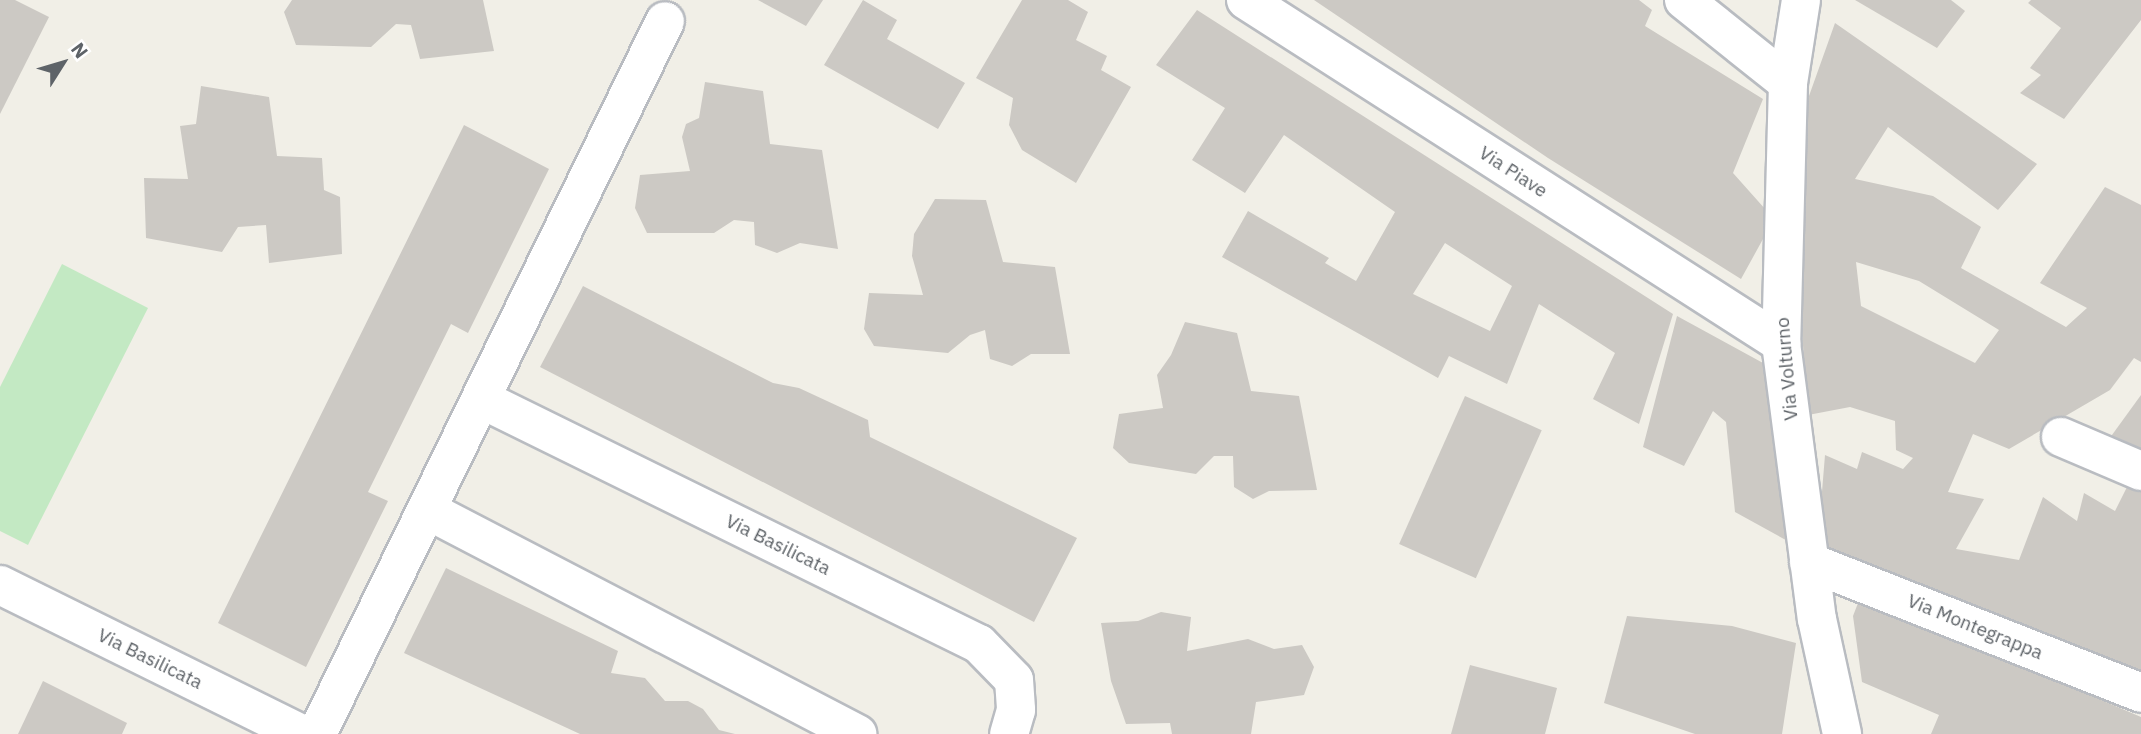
<!DOCTYPE html>
<style>
body{margin:0}
#map{position:relative;width:2141px;height:734px;overflow:hidden;background:#f1efe7;font-family:"IBM Plex Sans",sans-serif}
div>[style]{position:absolute}
.green>*{inset:0;background:#c3e9c3}
.building>*{inset:0;background:#ccc9c4;transform-origin:0 0}
.roads{filter:drop-shadow(2px 0 #b9bcc1) drop-shadow(-2px 0 #b9bcc1) drop-shadow(0 2px #b9bcc1) drop-shadow(0 -2px #b9bcc1)}
.minor>*{height:38px;margin:-19px;padding:0 19px;transform-origin:19px;border-radius:19px;background:#fff}
span{translate:-50% -50%;white-space:nowrap;text-align:center;line-height:1.15;-webkit-text-stroke:7px #fff;paint-order:stroke}
.street-label{font-size:19px;color:#5e6368}
.north{position:absolute;left:28px;top:28px;width:70px;height:70px;-webkit-text-stroke:5px #fff;paint-order:stroke;rotate:53deg;font-size:19px;font-weight:700;line-height:28px;text-align:center;color:#5e6368}
.north::after{content:'';display:block;margin:auto;width:24px;height:32px;background:#5e6368;clip-path:polygon(50% 0,100% 100%,50% 72%,0 100%)}
</style>
<div id="map">
<div class="green">
<i style="clip-path:polygon(62px 264px,148px 308px,28px 545px,0 531px,0 387px)"></i>
</div>
<div class="building">
<i style="clip-path:polygon(0 0,15px 0,49px 17px,0 114px)"></i>
<i style="clip-path:polygon(292px 0,483px 0,494px 51px,420px 59px,411px 25px,396px 24px,371px 47px,296px 45px,284px 12px)"></i>
<i style="clip-path:polygon(758px 0,823px 0,806px 26px)"></i>
<i style="clip-path:polygon(863px 0,897px 20px,887px 39px,965px 83px,938px 129px,824px 65px)"></i>
<i style="clip-path:polygon(1022px 0,1068px 0,1088px 12px,1076px 40px,1107px 56px,1101px 70px,1131px 87px,1076px 183px,1022px 150px,1009px 125px,1013px 98px,976px 78px)"></i>
<i style="clip-path:polygon(1314px 0,1639px 0,1652px 10px,1645px 26px,1763px 99px,1733px 173px,1774px 219px,1741px 279px,1548px 158px)"></i>
<i style="clip-path:polygon(1855px 0,1951px 0,1965px 11px,1937px 48px)"></i>
<i style="clip-path:polygon(2031px 0,2141px 0,2141px 20px,2064px 119px,2020px 93px,2041px 75px,2030px 68px,2061px 28px,2028px 3px)"></i>
<i style="clip-path:polygon(evenodd,1197px 10px,1673px 314px,1639px 424px,1593px 399px,1615px 353px,1539px 304px,1507px 384px,1449px 356px,1438px 378px,1222px 257px,1248px 211px,1329px 258px,1325px 263px,1356px 281px,1395px 212px,1284px 135px,1245px 193px,1192px 160px,1225px 108px,1156px 65px,1197px 10px,1445px 243px,1512px 286px,1490px 331px,1413px 294px,1445px 243px)"></i>
<i style="clip-path:polygon(evenodd,1835px 23px,2037px 164px,1998px 210px,1888px 127px,1855px 179px,1933px 196px,1981px 227px,1961px 268px,2066px 327px,2087px 308px,2040px 283px,2105px 187px,2141px 205px,2141px 362px,2134px 358px,2110px 390px,2009px 449px,1973px 434px,1948px 492px,1984px 499px,1956px 549px,2019px 560px,2043px 497px,2077px 521px,2084px 493px,2115px 511px,2132px 477px,2141px 481px,2141px 680px,1817px 553px,1825px 455px,1857px 469px,1862px 452px,1903px 469px,1913px 458px,1896px 450px,1895px 421px,1850px 407px,1808px 415px,1792px 193px,1804px 110px,1835px 23px,1856px 262px,1919px 281px,1999px 330px,1975px 363px,1861px 306px,1856px 262px)"></i>
<i style="clip-path:polygon(705px 82px,763px 91px,770px 144px,822px 150px,838px 249px,800px 243px,777px 253px,755px 245px,754px 222px,734px 220px,714px 233px,647px 233px,635px 208px,640px 175px,690px 171px,682px 137px,686px 124px,699px 118px)"></i>
<i style="clip-path:polygon(201px 86px,269px 97px,277px 156px,322px 158px,324px 190px,340px 197px,342px 254px,269px 263px,266px 225px,238px 227px,222px 252px,146px 238px,144px 178px,188px 179px,180px 126px,196px 124px)"></i>
<i style="clip-path:polygon(464px 125px,549px 169px,468px 333px,451px 324px,368px 492px,388px 501px,306px 667px,218px 623px)"></i>
<i style="clip-path:polygon(935px 199px,986px 200px,1003px 262px,1055px 267px,1070px 354px,1031px 354px,1012px 366px,990px 359px,985px 330px,970px 335px,948px 353px,874px 346px,864px 329px,869px 293px,923px 295px,912px 256px,914px 234px)"></i>
<i style="clip-path:polygon(583px 286px,773px 383px,799px 388px,868px 420px,870px 437px,1077px 538px,1034px 622px,540px 367px)"></i>
<i style="clip-path:polygon(1677px 316px,1774px 369px,1793px 544px,1735px 512px,1726px 422px,1713px 411px,1684px 466px,1643px 447px)"></i>
<i style="clip-path:polygon(1185px 322px,1237px 333px,1251px 391px,1299px 396px,1317px 490px,1269px 491px,1253px 499px,1234px 487px,1233px 456px,1214px 456px,1196px 474px,1129px 463px,1113px 448px,1119px 414px,1163px 408px,1157px 375px,1171px 355px)"></i>
<i style="clip-path:polygon(2141px 395px,2141px 458px,2104px 446px)"></i>
<i style="left:1465px;top:396px;width:84px;height:162px;rotate:24deg"></i>
<i style="clip-path:polygon(446px 568px,618px 651px,611px 673px,645px 678px,665px 701px,688px 701px,703px 709px,719px 730px,735px 734px,580px 734px,404px 653px)"></i>
<i style="clip-path:polygon(1866px 599px,2141px 717px,2141px 734px,1931px 734px,1939px 715px,1862px 682px,1853px 616px,1858px 603px)"></i>
<i style="clip-path:polygon(1161px 612px,1191px 617px,1187px 651px,1248px 639px,1274px 649px,1302px 645px,1314px 667px,1304px 695px,1256px 702px,1251px 734px,1172px 734px,1170px 723px,1126px 724px,1111px 681px,1101px 623px,1138px 621px)"></i>
<i style="clip-path:polygon(1627px 616px,1732px 626px,1796px 643px,1782px 734px,1695px 734px,1604px 703px)"></i>
<i style="clip-path:polygon(1470px 665px,1557px 688px,1545px 734px,1451px 734px)"></i>
<i style="clip-path:polygon(43px 681px,127px 723px,122px 734px,18px 734px)"></i>
</div>
<div class="roads">
<div class="minor">
<i style="left:1246px;top:0;width:636px;rotate:32.66deg"></i>
<i style="left:1684px;top:0;width:133px;rotate:38.6deg"></i>
<i style="left:1801px;top:0;width:84px;rotate:98.9deg"></i>
<i style="left:1788px;top:83px;width:260px;rotate:91.5deg"></i>
<i style="left:1781px;top:343px;width:278px;rotate:82.6deg"></i>
<i style="left:1817px;top:619px;width:118px;rotate:77.7deg"></i>
<i style="left:481px;top:399px;width:555px;rotate:26.2deg"></i>
<i style="left:979px;top:644px;width:50px;rotate:45.8deg"></i>
<i style="left:1014px;top:680px;width:30px;rotate:86deg"></i>
<i style="left:1016px;top:710px;width:25px;rotate:106deg"></i>
<i style="left:2061px;top:437px;width:87px;rotate:23deg"></i>
<i style="left:429px;top:511px;width:483px;rotate:27.5deg"></i>
<i style="left:1809px;top:562px;width:357px;rotate:21.5deg"></i>
<i style="left:0;top:585px;width:336px;rotate:26.3deg"></i>
<i style="left:317px;top:734px;width:793px;rotate:-63.98deg"></i>
</div>
</div>
<div class="street-label">
<span style="left:1513px;top:172px;rotate:33deg">Via Piave</span>
<span style="left:1787px;top:369px;rotate:-95deg">Via Volturno</span>
<span style="left:778px;top:545px;rotate:26deg">Via Basilicata</span>
<span style="left:1975px;top:627px;rotate:22deg">Via Montegrappa</span>
<span style="left:150px;top:659px;rotate:26deg">Via Basilicata</span>
</div>
<div class="north">N</div>
</div>
